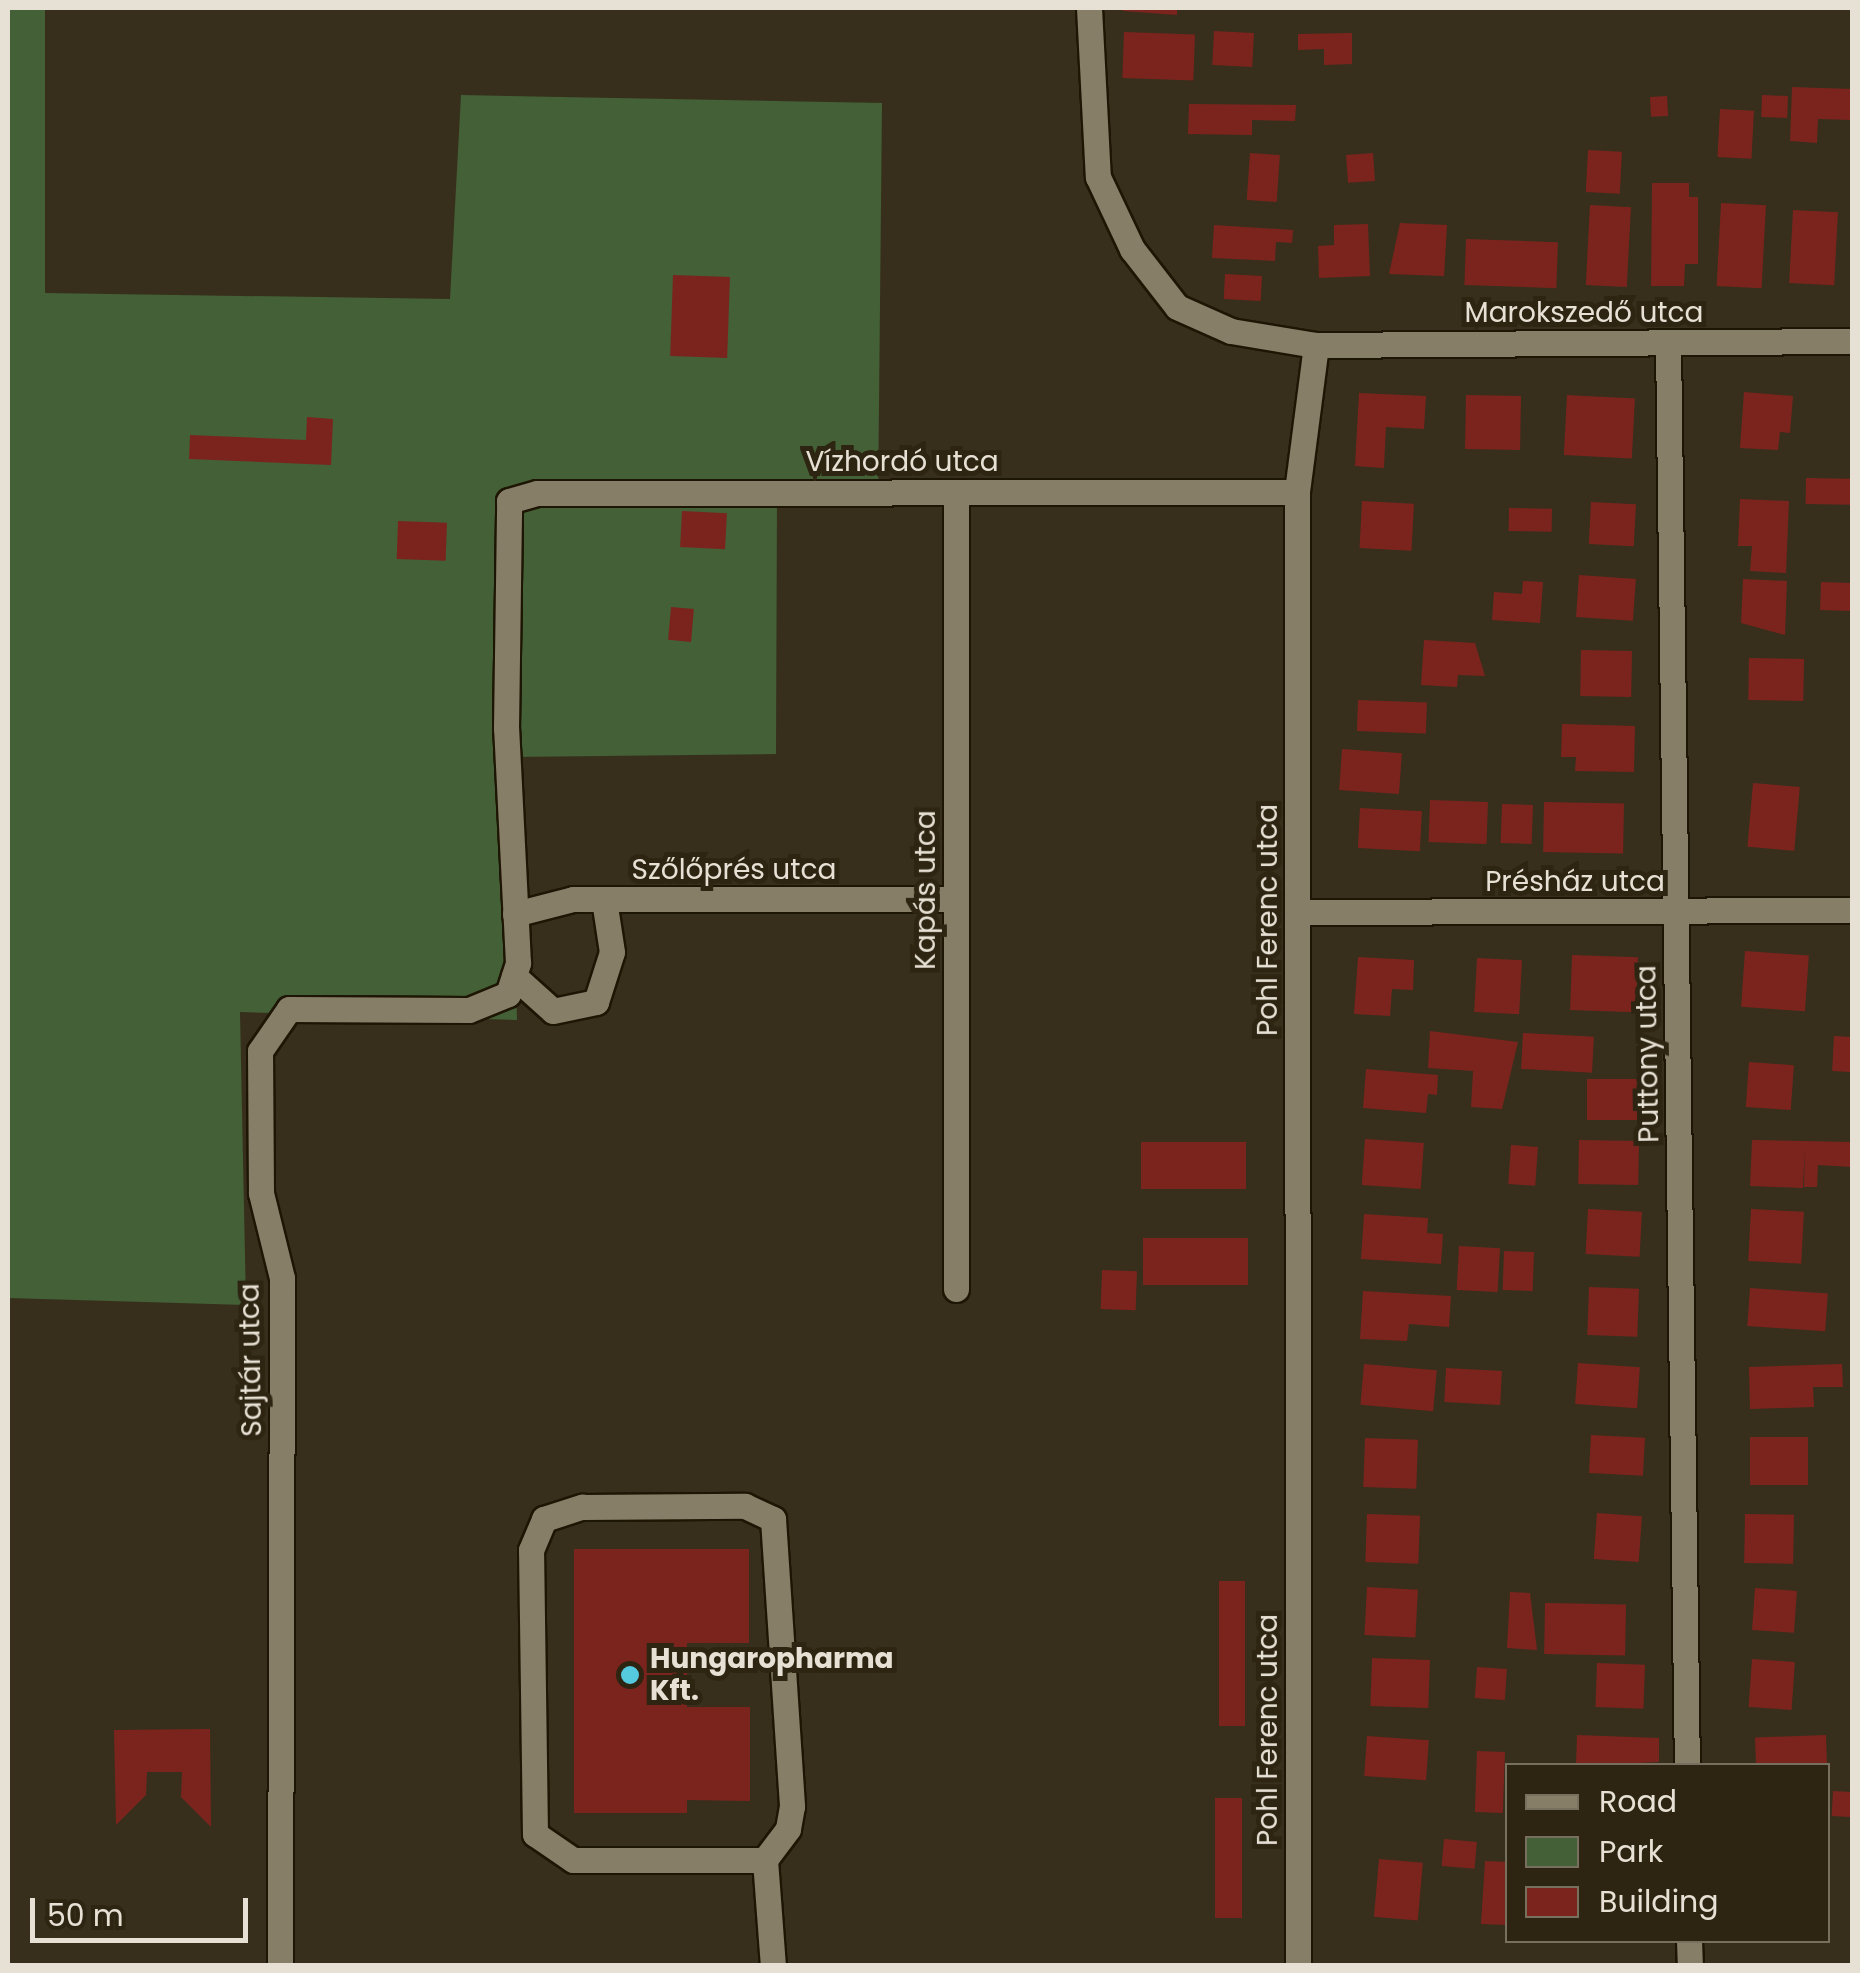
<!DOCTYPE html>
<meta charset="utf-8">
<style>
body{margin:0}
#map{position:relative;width:1860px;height:1973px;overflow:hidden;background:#372f1b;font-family:Poppins,sans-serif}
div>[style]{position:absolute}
.green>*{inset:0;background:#436036}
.building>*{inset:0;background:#7b241e;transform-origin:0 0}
.roads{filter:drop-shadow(2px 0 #1e1604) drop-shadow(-2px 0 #1e1604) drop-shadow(0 2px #1e1604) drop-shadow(0 -2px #1e1604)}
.minor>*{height:25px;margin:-12.5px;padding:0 12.5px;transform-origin:12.5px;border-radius:12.5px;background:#877e68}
.dots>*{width:28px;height:28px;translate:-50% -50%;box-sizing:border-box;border:5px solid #2d2511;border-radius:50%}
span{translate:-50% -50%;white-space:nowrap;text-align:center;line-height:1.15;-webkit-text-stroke:10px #2d2511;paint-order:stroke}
.street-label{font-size:28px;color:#e7e1d5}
.poi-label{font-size:28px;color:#e7e1d5;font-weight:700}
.left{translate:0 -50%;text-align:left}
.frame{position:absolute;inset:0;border:10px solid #e7e1d5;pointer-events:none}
.legend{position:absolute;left:1505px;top:1763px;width:325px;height:180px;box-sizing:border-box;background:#2d2511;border:2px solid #77705f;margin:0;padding:12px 18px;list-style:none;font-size:30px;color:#e7e1d5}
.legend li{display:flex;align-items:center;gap:20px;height:50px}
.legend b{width:50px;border:2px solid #77705f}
.scale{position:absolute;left:30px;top:1898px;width:218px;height:45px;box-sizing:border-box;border:5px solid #e7e1d5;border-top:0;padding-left:12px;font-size:30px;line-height:35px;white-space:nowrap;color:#e7e1d5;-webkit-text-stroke:8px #2d2511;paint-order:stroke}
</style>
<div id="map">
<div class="green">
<i style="clip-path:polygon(8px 8px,45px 8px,45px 293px,450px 299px,461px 95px,882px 103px,878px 507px,777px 500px,776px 754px,510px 757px,517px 1020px,240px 1012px,246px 1305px,8px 1298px)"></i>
</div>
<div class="building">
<i style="clip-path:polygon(1123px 8px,1177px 8px,1177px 15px,1123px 11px)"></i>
<i style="left:1214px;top:31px;width:40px;height:34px;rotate:3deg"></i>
<i style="left:1124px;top:32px;width:71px;height:46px;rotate:2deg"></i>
<i style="clip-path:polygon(1352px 33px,1352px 64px,1324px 65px,1324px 49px,1298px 50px,1298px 34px)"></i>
<i style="clip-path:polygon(1792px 87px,1852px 89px,1852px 120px,1818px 119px,1817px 143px,1790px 141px)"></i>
<i style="left:1762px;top:95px;width:26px;height:22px;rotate:2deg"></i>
<i style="left:1667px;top:96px;width:20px;height:17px;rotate:87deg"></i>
<i style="clip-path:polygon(1189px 104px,1296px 105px,1295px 121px,1252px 120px,1252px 135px,1188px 134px)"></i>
<i style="left:1720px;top:109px;width:34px;height:48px;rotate:3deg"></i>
<i style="left:1588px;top:150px;width:34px;height:42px;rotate:3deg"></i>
<i style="left:1250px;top:153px;width:30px;height:47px;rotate:4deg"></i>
<i style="left:1373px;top:153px;width:28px;height:27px;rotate:86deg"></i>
<i style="clip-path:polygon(1652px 183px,1689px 183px,1689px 197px,1698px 197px,1698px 264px,1685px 264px,1684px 286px,1651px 286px)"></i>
<i style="left:1721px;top:203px;width:45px;height:83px;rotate:3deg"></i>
<i style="left:1590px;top:205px;width:41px;height:80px;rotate:3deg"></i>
<i style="left:1793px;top:210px;width:45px;height:73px;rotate:3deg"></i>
<i style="clip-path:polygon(1400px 223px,1447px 225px,1444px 276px,1389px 274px)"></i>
<i style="clip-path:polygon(1368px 224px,1370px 276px,1319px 278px,1318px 246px,1334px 245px,1334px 225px)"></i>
<i style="clip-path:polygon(1214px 225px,1293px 230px,1292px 243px,1276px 242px,1275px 261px,1212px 258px)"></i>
<i style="left:1466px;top:239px;width:92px;height:46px;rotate:2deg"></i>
<i style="left:1225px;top:274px;width:37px;height:25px;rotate:3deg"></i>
<i style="left:673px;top:275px;width:57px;height:81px;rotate:2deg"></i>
<i style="clip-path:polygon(1744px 392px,1793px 396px,1790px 433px,1780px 432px,1778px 450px,1740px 448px)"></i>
<i style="clip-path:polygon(1359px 393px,1426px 396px,1424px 429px,1386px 427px,1384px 468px,1355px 466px)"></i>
<i style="left:1466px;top:395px;width:55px;height:54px;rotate:1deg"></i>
<i style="left:1567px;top:395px;width:68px;height:60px;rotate:3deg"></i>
<i style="clip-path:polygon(307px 417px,333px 419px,331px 465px,189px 459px,190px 435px,306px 440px)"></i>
<i style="left:1806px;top:478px;width:46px;height:26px;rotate:1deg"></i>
<i style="clip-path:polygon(1740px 499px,1789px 501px,1786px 573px,1750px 571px,1752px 546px,1738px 546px)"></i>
<i style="left:1362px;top:501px;width:52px;height:47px;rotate:3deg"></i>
<i style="left:1591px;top:502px;width:45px;height:42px;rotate:3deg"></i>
<i style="left:1509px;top:508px;width:43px;height:23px;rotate:1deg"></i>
<i style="left:682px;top:511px;width:45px;height:36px;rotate:3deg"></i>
<i style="left:398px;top:521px;width:49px;height:38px;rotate:2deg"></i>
<i style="left:1579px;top:575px;width:57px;height:42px;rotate:4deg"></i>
<i style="clip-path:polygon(1743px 579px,1787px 581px,1785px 635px,1741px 623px)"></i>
<i style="clip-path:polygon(1523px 581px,1543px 582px,1540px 623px,1492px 620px,1494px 592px,1522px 594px)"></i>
<i style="left:1821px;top:582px;width:31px;height:28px;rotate:2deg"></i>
<i style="left:671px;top:607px;width:23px;height:33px;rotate:5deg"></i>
<i style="clip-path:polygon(1424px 640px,1475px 643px,1485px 676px,1458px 675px,1457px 687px,1421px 685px)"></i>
<i style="left:1581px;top:650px;width:51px;height:46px;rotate:1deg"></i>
<i style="left:1749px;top:658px;width:55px;height:42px;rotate:1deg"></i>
<i style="left:1358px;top:700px;width:69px;height:31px;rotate:2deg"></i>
<i style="clip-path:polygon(1562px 724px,1635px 726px,1634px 772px,1575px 771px,1576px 757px,1561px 757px)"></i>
<i style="left:1342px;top:749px;width:60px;height:41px;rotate:4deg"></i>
<i style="left:1753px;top:783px;width:47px;height:64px;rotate:5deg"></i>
<i style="left:1430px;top:800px;width:58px;height:42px;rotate:2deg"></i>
<i style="left:1544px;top:802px;width:80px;height:50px;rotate:1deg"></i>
<i style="left:1502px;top:804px;width:31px;height:39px;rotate:2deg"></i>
<i style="left:1360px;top:808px;width:62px;height:40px;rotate:3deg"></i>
<i style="left:1745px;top:951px;width:64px;height:56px;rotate:4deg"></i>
<i style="left:1572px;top:955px;width:66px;height:55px;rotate:2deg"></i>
<i style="clip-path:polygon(1358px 957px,1414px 960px,1413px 990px,1392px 989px,1390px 1016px,1354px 1014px)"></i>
<i style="left:1477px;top:958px;width:45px;height:54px;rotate:3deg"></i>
<i style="clip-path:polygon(1430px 1031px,1518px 1042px,1502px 1109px,1471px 1107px,1473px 1071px,1428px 1068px)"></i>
<i style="left:1523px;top:1033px;width:71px;height:36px;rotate:3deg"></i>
<i style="left:1834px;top:1036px;width:18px;height:35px;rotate:3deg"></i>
<i style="left:1749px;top:1062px;width:45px;height:45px;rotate:4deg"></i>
<i style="clip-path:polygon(1366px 1069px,1438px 1075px,1437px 1095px,1428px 1094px,1426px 1113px,1363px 1108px)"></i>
<i style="left:1587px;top:1079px;width:52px;height:41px"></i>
<i style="left:1365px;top:1139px;width:59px;height:46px;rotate:4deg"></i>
<i style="left:1579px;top:1140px;width:60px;height:44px;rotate:1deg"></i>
<i style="clip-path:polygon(1752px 1140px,1852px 1142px,1852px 1167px,1818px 1165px,1817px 1187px,1804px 1187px,1805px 1148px,1803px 1188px,1750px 1186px)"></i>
<i style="left:1141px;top:1142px;width:105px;height:47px"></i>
<i style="left:1511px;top:1145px;width:27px;height:39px;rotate:4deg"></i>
<i style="left:1588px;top:1209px;width:54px;height:45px;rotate:3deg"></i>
<i style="left:1751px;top:1209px;width:53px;height:52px;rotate:3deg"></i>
<i style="clip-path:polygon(1364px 1214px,1428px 1218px,1427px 1233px,1443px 1234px,1441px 1264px,1361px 1259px)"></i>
<i style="left:1143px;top:1238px;width:105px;height:47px"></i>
<i style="left:1459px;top:1246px;width:41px;height:44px;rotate:3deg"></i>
<i style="left:1504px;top:1251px;width:30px;height:39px;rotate:2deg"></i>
<i style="left:1102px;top:1270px;width:35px;height:39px;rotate:2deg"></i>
<i style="left:1589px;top:1287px;width:50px;height:48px;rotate:2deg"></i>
<i style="left:1750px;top:1288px;width:78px;height:38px;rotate:4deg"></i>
<i style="clip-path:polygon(1363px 1291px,1451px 1296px,1449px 1327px,1409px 1324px,1407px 1341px,1360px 1339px)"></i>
<i style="left:1578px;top:1363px;width:62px;height:41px;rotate:4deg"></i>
<i style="left:1364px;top:1364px;width:73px;height:41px;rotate:5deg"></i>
<i style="clip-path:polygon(1842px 1364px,1843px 1387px,1813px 1387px,1814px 1407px,1750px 1409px,1749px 1367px)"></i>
<i style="left:1446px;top:1368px;width:56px;height:34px;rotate:3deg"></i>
<i style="left:1591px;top:1435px;width:54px;height:38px;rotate:3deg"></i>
<i style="left:1750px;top:1437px;width:58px;height:48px"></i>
<i style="left:1365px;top:1438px;width:53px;height:49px;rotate:2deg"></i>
<i style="left:1597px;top:1513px;width:45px;height:46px;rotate:4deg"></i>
<i style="left:1367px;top:1514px;width:53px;height:48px;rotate:2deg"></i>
<i style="left:1745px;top:1514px;width:49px;height:49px;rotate:1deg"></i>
<i style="clip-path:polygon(574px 1549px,749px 1549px,749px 1643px,687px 1643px,687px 1707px,750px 1707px,750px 1801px,687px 1800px,687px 1813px,574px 1813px)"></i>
<i style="left:1219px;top:1581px;width:26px;height:145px"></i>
<i style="left:1367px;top:1587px;width:51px;height:48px;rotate:3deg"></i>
<i style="left:1755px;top:1588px;width:42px;height:42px;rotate:4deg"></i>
<i style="clip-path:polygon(1510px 1592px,1530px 1593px,1537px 1650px,1507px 1648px)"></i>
<i style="left:1545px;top:1603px;width:81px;height:51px;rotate:1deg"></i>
<i style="left:1372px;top:1658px;width:58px;height:48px;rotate:2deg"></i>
<i style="left:1752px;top:1659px;width:43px;height:48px;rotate:4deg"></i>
<i style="left:1597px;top:1663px;width:48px;height:44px;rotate:2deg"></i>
<i style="left:1477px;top:1667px;width:30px;height:31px;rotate:4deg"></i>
<i style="clip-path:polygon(210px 1729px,211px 1827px,181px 1797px,182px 1772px,147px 1772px,146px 1795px,116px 1825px,114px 1730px)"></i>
<i style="clip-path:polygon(1577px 1735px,1659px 1738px,1659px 1762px,1576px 1766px)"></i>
<i style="left:1826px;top:1735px;width:31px;height:71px;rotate:88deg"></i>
<i style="left:1367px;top:1736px;width:62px;height:40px;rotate:4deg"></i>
<i style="left:1477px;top:1751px;width:28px;height:61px;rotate:2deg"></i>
<i style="left:1833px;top:1791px;width:19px;height:25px;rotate:3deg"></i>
<i style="left:1215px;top:1798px;width:27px;height:120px"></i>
<i style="left:1444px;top:1839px;width:33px;height:27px;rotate:5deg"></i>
<i style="left:1379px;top:1859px;width:44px;height:58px;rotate:5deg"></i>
<i style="clip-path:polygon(1485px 1861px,1508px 1862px,1508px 1925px,1481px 1924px)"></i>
</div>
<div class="roads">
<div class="minor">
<i style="left:1089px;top:8px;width:169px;rotate:87deg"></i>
<i style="left:1098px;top:177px;width:80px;rotate:64.7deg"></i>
<i style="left:1132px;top:249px;width:73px;rotate:52.2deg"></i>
<i style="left:1177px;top:307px;width:59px;rotate:24deg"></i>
<i style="left:1231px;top:331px;width:86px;rotate:9.4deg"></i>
<i style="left:1316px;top:345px;width:148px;rotate:97.4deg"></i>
<i style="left:1297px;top:492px;width:1474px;rotate:89.96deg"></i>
<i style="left:1668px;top:342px;width:1424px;rotate:89.24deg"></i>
<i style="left:1316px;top:345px;width:536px;rotate:-0.43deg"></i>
<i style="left:956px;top:492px;width:797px;rotate:90deg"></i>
<i style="left:1298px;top:912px;width:554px;rotate:-0.21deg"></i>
<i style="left:515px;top:914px;width:60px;rotate:-14.5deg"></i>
<i style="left:573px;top:899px;width:383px"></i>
<i style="left:514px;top:976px;width:52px;rotate:41.9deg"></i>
<i style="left:553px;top:1011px;width:44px;rotate:-11.8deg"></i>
<i style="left:596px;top:1002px;width:52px;rotate:-72.3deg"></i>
<i style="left:612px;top:952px;width:53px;rotate:-98.7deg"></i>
<i style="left:765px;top:1860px;width:192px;rotate:180deg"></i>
<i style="left:573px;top:1860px;width:46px;rotate:-145.6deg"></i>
<i style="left:535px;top:1834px;width:284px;rotate:-90.8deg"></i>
<i style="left:531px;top:1550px;width:34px;rotate:-67deg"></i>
<i style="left:544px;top:1519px;width:40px;rotate:-18deg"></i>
<i style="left:582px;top:1507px;width:163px;rotate:-0.4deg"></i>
<i style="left:745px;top:1506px;width:31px;rotate:25deg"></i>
<i style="left:773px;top:1519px;width:288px;rotate:86.2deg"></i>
<i style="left:792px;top:1806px;width:23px;rotate:100deg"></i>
<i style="left:788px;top:1829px;width:39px;rotate:127deg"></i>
<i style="left:765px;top:1860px;width:106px;rotate:85.7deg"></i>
<i style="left:1689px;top:1940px;width:26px;rotate:88deg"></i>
<i style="left:280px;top:1966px;width:688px;rotate:-89.83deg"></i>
<i style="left:282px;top:1278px;width:88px;rotate:-103.9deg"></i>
<i style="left:261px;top:1193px;width:142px;rotate:-90.4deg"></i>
<i style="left:260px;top:1051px;width:51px;rotate:-55.4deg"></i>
<i style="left:289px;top:1009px;width:180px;rotate:0.3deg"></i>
<i style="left:469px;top:1010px;width:42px;rotate:-22.3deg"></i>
<i style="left:508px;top:994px;width:33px;rotate:-72deg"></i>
<i style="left:518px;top:963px;width:235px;rotate:-92.9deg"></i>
<i style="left:506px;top:728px;width:227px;rotate:-89.2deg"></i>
<i style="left:509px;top:501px;width:29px;rotate:-16deg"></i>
<i style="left:537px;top:493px;width:760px;rotate:-0.08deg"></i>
</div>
</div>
<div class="dots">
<i style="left:630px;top:1675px;background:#55cadf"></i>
</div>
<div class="street-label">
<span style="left:1584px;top:313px">Marokszedő utca</span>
<span style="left:902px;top:462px">Vízhordó utca</span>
<span style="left:734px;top:870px">Szőlőprés utca</span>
<span style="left:1575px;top:882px">Présház utca</span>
<span style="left:926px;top:890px;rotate:-90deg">Kapás utca</span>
<span style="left:1268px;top:920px;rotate:-90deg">Pohl Ferenc utca</span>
<span style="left:1648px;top:1054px;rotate:-91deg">Puttony utca</span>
<span style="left:251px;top:1360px;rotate:-91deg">Sajtár utca</span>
<span style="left:1268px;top:1730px;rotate:-90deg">Pohl Ferenc utca</span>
</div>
<div class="poi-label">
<span class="left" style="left:650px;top:1675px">Hungaropharma<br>Kft.</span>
</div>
<div class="frame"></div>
<ul class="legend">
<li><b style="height:12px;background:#877e68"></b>Road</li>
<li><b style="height:28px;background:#436036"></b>Park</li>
<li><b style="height:28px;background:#7b241e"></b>Building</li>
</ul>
<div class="scale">50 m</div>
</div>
